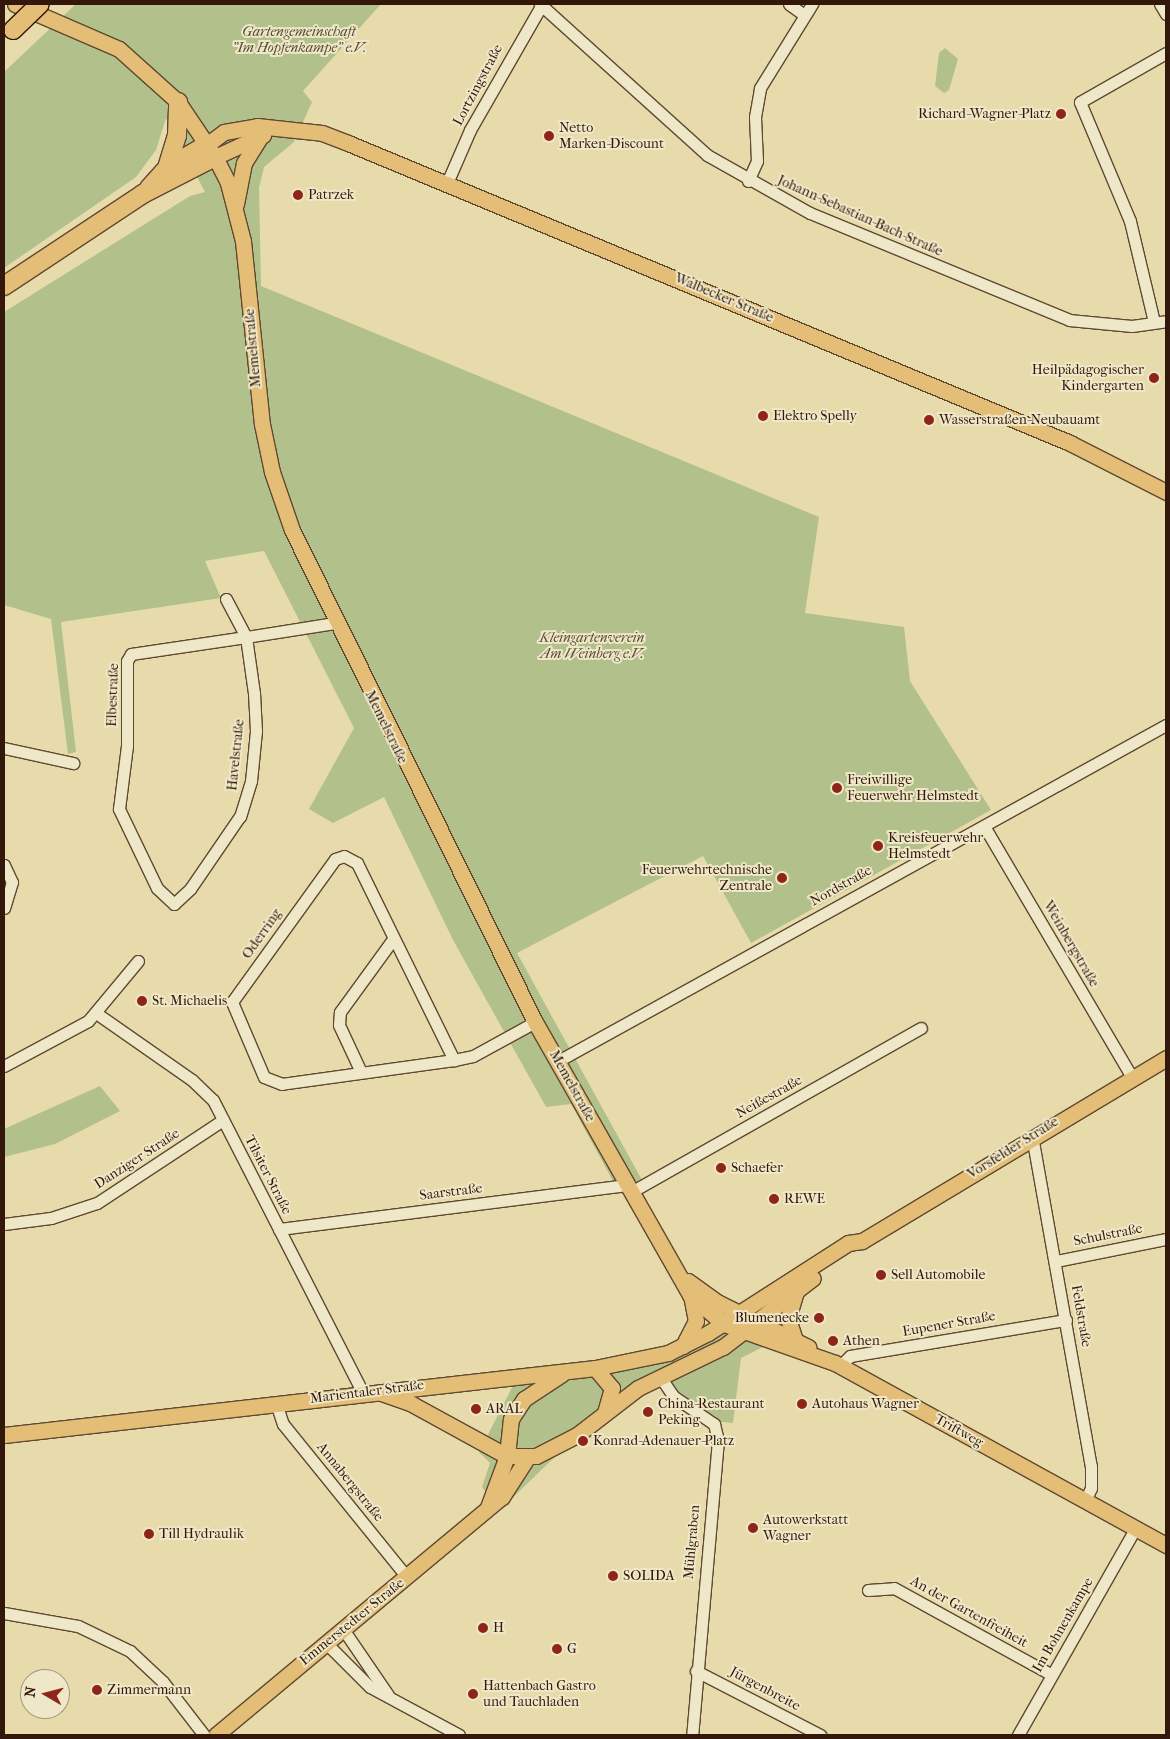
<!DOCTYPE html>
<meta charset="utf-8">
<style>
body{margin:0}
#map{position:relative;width:1170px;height:1739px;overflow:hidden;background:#e7dbab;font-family:"IM FELL French Canon",serif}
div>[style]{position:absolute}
.green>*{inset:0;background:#b2c18c}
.roads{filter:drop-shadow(1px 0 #5f4832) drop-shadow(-1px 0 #5f4832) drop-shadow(0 1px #5f4832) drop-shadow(0 -1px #5f4832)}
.minor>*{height:11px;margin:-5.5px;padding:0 5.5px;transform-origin:5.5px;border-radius:5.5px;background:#efe8c8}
.major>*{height:15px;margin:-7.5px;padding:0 7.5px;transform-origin:7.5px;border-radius:7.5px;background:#e4be76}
.highway>*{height:18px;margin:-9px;padding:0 9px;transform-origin:9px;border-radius:9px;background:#e4be76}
.bridges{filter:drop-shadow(1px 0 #32170a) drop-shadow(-1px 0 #32170a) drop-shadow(0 1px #32170a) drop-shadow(0 -1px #32170a)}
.highway-bridge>*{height:18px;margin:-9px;padding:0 9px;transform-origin:9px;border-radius:9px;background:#e4be76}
.dots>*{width:14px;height:14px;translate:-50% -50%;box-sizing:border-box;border:2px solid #efe8c8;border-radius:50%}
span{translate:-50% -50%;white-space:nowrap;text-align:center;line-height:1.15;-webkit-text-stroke:4px #efe8c8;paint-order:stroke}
.park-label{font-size:14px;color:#584a31;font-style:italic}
.street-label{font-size:14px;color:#32170a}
.poi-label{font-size:14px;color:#32170a}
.right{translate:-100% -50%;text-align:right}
.left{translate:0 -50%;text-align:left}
.frame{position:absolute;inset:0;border:5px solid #32170a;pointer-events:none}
.north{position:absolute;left:20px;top:1669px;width:50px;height:50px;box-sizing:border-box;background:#efe8c8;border:1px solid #a3947c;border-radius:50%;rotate:278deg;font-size:14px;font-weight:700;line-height:20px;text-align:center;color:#32170a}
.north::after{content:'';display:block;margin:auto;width:18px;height:22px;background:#8f2418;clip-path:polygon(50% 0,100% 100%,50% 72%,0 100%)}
</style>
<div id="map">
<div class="green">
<i style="clip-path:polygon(76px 4px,381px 4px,303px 91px,312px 102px,294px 142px,264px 167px,259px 188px,261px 286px,819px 517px,805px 613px,904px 627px,910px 681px,991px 810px,751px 943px,703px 856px,517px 953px,648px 1191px,620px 1194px,571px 1104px,546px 1107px,453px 940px,384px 797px,333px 823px,309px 809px,354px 728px,264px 551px,205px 561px,221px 598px,61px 622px,76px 752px,68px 754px,51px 619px,4px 605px,4px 312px,190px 196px,205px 192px,166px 118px,156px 150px,136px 177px,4px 268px,4px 72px)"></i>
<i style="clip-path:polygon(945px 48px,958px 59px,949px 90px,944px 93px,935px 86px,939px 53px)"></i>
<i style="clip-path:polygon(100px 1086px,120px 1111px,55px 1144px,4px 1157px,4px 1129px)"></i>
<i style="clip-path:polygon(701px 1331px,729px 1332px,763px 1347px,741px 1358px,733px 1423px,713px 1421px,661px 1384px,560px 1452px,499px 1511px,482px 1487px,490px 1463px,479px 1452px,522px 1368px,588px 1364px,657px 1351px)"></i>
</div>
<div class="roads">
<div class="minor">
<i style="left:540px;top:4px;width:225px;rotate:42.1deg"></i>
<i style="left:707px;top:155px;width:118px;rotate:29.4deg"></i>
<i style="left:810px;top:213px;width:280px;rotate:22.4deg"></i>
<i style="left:1069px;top:320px;width:63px;rotate:5.4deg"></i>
<i style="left:1132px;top:326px;width:34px;rotate:-8deg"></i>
<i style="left:789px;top:4px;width:19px;rotate:36deg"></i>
<i style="left:1160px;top:4px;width:12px;rotate:59deg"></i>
<i style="left:748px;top:181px;width:22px;rotate:-66deg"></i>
<i style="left:757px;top:161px;width:44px;rotate:-92.6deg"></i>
<i style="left:755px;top:117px;width:29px;rotate:-80deg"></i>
<i style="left:760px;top:88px;width:99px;rotate:-58.2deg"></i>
<i style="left:447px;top:183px;width:58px;rotate:-66.5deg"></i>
<i style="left:470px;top:130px;width:143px;rotate:-60.2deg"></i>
<i style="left:1154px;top:322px;width:104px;rotate:-103.4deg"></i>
<i style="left:1130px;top:221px;width:129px;rotate:-112.8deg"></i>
<i style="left:1080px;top:102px;width:99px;rotate:-29.7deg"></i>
<i style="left:226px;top:599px;width:43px;rotate:62.2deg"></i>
<i style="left:246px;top:637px;width:57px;rotate:81.9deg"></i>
<i style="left:254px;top:693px;width:38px;rotate:87deg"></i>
<i style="left:256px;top:731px;width:50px;rotate:95.7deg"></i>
<i style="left:251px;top:781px;width:37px;rotate:107deg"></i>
<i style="left:240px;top:816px;width:88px;rotate:124.4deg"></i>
<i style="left:190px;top:889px;width:22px;rotate:137deg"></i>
<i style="left:174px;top:904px;width:23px;rotate:-137deg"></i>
<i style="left:157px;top:888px;width:88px;rotate:-115.7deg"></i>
<i style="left:119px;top:809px;width:64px;rotate:-82.8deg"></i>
<i style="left:127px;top:746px;width:85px;rotate:-90deg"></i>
<i style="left:127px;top:661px;width:8px;rotate:-60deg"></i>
<i style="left:131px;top:654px;width:116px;rotate:-8.4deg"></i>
<i style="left:246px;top:637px;width:89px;rotate:-9deg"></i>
<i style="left:4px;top:748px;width:71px;rotate:12.3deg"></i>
<i style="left:984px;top:826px;width:291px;rotate:59.5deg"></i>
<i style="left:4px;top:865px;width:19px;rotate:65deg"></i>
<i style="left:12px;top:882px;width:27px;rotate:107deg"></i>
<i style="left:96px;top:1013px;width:117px;rotate:34.9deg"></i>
<i style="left:192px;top:1080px;width:29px;rotate:44deg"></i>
<i style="left:213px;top:1100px;width:329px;rotate:62.9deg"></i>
<i style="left:454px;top:1060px;width:174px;rotate:172.1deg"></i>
<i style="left:282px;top:1084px;width:19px;rotate:-159deg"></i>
<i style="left:264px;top:1077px;width:82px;rotate:-113.1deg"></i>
<i style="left:232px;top:1002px;width:176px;rotate:-54.2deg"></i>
<i style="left:335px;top:859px;width:9px;rotate:-18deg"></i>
<i style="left:344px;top:856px;width:15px;rotate:28deg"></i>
<i style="left:357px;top:863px;width:220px;rotate:63.8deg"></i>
<i style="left:454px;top:1060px;width:19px;rotate:-12deg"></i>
<i style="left:473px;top:1056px;width:71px;rotate:-28.7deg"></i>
<i style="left:558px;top:1061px;width:695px;rotate:-28.93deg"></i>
<i style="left:4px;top:1066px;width:95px;rotate:-28.2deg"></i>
<i style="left:88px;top:1021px;width:78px;rotate:-50.2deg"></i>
<i style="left:361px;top:1072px;width:52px;rotate:-115.1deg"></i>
<i style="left:339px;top:1025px;width:13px;rotate:-86deg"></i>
<i style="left:340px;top:1012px;width:90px;rotate:-54deg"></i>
<i style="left:1032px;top:1136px;width:335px;rotate:79.9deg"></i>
<i style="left:1091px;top:1466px;width:22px;rotate:90deg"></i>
<i style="left:1091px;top:1488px;width:14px;rotate:115deg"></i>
<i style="left:631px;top:1192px;width:333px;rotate:-29.5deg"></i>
<i style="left:4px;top:1224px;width:47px;rotate:-7.3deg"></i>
<i style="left:51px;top:1218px;width:48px;rotate:-18.1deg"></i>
<i style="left:97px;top:1203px;width:151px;rotate:-33.4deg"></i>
<i style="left:279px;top:1229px;width:351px;rotate:-7.2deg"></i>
<i style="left:1056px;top:1261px;width:112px;rotate:-11.3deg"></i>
<i style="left:840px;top:1366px;width:14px;rotate:-45deg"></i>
<i style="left:850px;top:1356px;width:219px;rotate:-9.5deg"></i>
<i style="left:661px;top:1378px;width:22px;rotate:56deg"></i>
<i style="left:673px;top:1396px;width:50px;rotate:34.3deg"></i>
<i style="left:714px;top:1424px;width:16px;rotate:76deg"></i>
<i style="left:718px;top:1440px;width:296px;rotate:95deg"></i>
<i style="left:276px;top:1403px;width:22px;rotate:72deg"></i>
<i style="left:283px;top:1424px;width:197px;rotate:51deg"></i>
<i style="left:868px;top:1590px;width:26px;rotate:-4deg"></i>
<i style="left:894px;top:1588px;width:180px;rotate:28.8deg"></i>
<i style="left:4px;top:1613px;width:75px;rotate:10deg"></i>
<i style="left:78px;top:1626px;width:58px;rotate:25.7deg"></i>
<i style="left:130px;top:1651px;width:45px;rotate:43.2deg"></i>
<i style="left:163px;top:1682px;width:67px;rotate:52.3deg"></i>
<i style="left:343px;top:1629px;width:80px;rotate:55.7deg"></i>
<i style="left:326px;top:1643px;width:62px;rotate:45deg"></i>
<i style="left:370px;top:1687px;width:101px;rotate:28.3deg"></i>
<i style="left:696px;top:1671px;width:140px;rotate:27.3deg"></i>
<i style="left:1018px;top:1735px;width:237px;rotate:-60.4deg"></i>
</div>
<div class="major">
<i style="left:15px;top:4px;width:113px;rotate:23.4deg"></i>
<i style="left:119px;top:49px;width:79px;rotate:41.9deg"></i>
<i style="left:178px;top:102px;width:66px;rotate:56.1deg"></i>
<i style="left:215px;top:157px;width:29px;rotate:63deg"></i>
<i style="left:228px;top:183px;width:60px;rotate:75.5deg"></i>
<i style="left:243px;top:241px;width:184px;rotate:84.1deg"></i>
<i style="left:262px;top:424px;width:49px;rotate:78.2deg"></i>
<i style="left:272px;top:472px;width:61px;rotate:71deg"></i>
<i style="left:292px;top:530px;width:549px;rotate:63.72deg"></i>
<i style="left:535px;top:1022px;width:314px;rotate:60.4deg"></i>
<i style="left:690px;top:1295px;width:45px;rotate:40.5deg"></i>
<i style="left:724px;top:1324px;width:118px;rotate:19.4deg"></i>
<i style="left:835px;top:1363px;width:378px;rotate:28.8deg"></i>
<i style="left:208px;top:144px;width:20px;rotate:-37deg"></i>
<i style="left:224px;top:132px;width:34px;rotate:-10deg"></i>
<i style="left:257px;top:126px;width:65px;rotate:6.1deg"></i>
<i style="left:322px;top:133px;width:28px;rotate:21deg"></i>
<i style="left:348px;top:143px;width:782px;rotate:22.56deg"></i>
<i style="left:1070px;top:443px;width:108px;rotate:27deg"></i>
<i style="left:215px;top:157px;width:53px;rotate:-24.6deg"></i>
<i style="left:236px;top:204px;width:42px;rotate:-79deg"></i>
<i style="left:244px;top:163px;width:32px;rotate:-58deg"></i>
<i style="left:688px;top:1281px;width:36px;rotate:36deg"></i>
<i style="left:717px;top:1302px;width:102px;rotate:26.3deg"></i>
<i style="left:795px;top:1340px;width:23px;rotate:-108deg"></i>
<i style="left:788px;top:1318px;width:30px;rotate:-73deg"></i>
<i style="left:683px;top:1346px;width:28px;rotate:-63deg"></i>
<i style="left:696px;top:1321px;width:25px;rotate:-101deg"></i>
<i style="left:595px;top:1368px;width:26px;rotate:50deg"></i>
<i style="left:612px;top:1388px;width:25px;rotate:106deg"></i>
<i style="left:381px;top:1393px;width:31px;rotate:19deg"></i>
<i style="left:410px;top:1403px;width:111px;rotate:28.7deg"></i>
<i style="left:507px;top:1456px;width:29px"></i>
<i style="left:536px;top:1456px;width:46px;rotate:-27.1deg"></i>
<i style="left:577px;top:1435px;width:77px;rotate:-37.6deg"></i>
<i style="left:638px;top:1388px;width:94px;rotate:-25.8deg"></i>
<i style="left:723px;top:1347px;width:113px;rotate:-37.5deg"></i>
<i style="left:4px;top:1435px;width:595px;rotate:-6.47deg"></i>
<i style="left:595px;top:1368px;width:75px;rotate:-11.6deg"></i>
<i style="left:668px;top:1353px;width:45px;rotate:-26.6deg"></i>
<i style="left:708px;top:1333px;width:166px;rotate:-32.7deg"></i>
<i style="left:848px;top:1243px;width:14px;rotate:-8deg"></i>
<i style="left:862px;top:1241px;width:355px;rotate:-31deg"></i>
<i style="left:488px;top:1507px;width:54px;rotate:-69.6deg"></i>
<i style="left:507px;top:1456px;width:37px;rotate:-84deg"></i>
<i style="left:511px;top:1419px;width:24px;rotate:-57deg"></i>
<i style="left:524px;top:1399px;width:45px;rotate:-33.3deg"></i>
<i style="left:216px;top:1735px;width:372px;rotate:-39.8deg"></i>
<i style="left:502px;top:1497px;width:46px;rotate:-57.3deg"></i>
</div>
<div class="highway">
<i style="left:167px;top:168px;width:34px;rotate:-73deg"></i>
<i style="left:177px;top:136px;width:34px;rotate:-88deg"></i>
<i style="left:149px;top:188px;width:27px;rotate:-48deg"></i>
<i style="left:167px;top:168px;width:48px;rotate:-30.3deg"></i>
<i style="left:4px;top:286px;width:167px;rotate:-33.5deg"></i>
<i style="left:143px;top:194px;width:81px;rotate:-27.2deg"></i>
</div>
</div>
<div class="bridges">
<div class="highway-bridge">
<i style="left:13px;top:30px;width:37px;rotate:-44deg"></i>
</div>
</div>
<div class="dots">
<i style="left:1061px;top:114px;background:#8f2418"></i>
<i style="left:549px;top:136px;background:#8f2418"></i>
<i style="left:298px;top:195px;background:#8f2418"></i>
<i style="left:1154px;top:378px;background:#8f2418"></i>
<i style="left:763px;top:416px;background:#8f2418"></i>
<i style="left:929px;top:420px;background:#8f2418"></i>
<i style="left:837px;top:788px;background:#8f2418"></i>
<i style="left:878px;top:846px;background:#8f2418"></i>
<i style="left:782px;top:878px;background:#8f2418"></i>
<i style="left:142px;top:1001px;background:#8f2418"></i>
<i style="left:721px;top:1168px;background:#8f2418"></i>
<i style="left:774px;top:1199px;background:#8f2418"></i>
<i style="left:881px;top:1275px;background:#8f2418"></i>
<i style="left:819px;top:1318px;background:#8f2418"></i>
<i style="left:833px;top:1341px;background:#8f2418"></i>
<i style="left:802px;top:1404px;background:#8f2418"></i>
<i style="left:476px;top:1409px;background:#8f2418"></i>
<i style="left:648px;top:1412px;background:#8f2418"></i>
<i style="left:583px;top:1441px;background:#8f2418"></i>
<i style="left:753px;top:1528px;background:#8f2418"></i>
<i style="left:149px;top:1534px;background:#8f2418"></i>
<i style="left:613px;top:1576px;background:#8f2418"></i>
<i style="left:483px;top:1628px;background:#8f2418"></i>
<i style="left:557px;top:1649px;background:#8f2418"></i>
<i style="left:97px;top:1690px;background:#8f2418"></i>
<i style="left:473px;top:1694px;background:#8f2418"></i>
</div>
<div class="park-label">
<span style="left:299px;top:40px">Gartengemeinschaft<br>"Im Hopfenkampe" e.V.</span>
<span style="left:592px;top:646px">Kleingartenverein<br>Am Weinberg e.V.</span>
</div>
<div class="street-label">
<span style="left:478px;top:85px;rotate:-62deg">Lortzingstraße</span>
<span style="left:860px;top:216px;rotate:24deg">Johann-Sebastian-Bach-Straße</span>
<span style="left:724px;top:298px;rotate:23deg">Walbecker Straße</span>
<span style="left:253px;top:348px;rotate:-95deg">Memelstraße</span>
<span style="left:113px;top:695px;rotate:-88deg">Elbestraße</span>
<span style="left:386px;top:727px;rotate:64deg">Memelstraße</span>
<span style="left:236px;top:755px;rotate:-84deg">Havelstraße</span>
<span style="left:841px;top:886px;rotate:-29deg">Nordstraße</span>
<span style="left:262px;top:934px;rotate:-55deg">Oderring</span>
<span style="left:1071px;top:944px;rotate:60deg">Weinbergstraße</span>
<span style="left:572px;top:1086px;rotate:61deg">Memelstraße</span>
<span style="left:769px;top:1097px;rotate:-29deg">Neißestraße</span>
<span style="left:1013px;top:1148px;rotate:-32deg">Vorsfelder Straße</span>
<span style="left:137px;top:1159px;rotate:-33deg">Danziger Straße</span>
<span style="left:268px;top:1175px;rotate:63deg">Tilsiter Straße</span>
<span style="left:451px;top:1192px;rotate:-7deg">Saarstraße</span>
<span style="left:1108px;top:1235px;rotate:-11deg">Schulstraße</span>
<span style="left:1081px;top:1316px;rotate:80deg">Feldstraße</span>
<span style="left:949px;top:1324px;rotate:-10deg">Eupener Straße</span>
<span style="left:367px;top:1392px;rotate:-7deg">Marientaler Straße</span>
<span style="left:959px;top:1431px;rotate:29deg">Triftweg</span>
<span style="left:350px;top:1482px;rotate:51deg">Annabergstraße</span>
<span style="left:692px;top:1542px;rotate:-85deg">Mühlgraben</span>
<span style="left:969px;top:1612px;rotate:29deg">An der Gartenfreiheit</span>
<span style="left:352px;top:1622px;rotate:-39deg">Emmerstedter Straße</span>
<span style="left:1063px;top:1625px;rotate:-60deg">Im Bohnenkampe</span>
<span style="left:765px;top:1689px;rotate:28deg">Jürgenbreite</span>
</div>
<div class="poi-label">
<span class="right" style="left:1051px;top:114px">Richard-Wagner-Platz</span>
<span class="left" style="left:559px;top:136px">Netto<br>Marken-Discount</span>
<span class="left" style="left:308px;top:195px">Patrzek</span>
<span class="right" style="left:1144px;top:378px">Heilpädagogischer<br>Kindergarten</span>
<span class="left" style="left:773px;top:416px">Elektro Spelly</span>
<span class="left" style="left:939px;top:420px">Wasserstraßen-Neubauamt</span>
<span class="left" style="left:847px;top:788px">Freiwillige<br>Feuerwehr Helmstedt</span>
<span class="left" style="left:888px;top:846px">Kreisfeuerwehr<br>Helmstedt</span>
<span class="right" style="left:772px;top:878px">Feuerwehrtechnische<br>Zentrale</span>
<span class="left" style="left:152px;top:1001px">St. Michaelis</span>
<span class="left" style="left:731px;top:1168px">Schaefer</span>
<span class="left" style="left:784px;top:1199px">REWE</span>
<span class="left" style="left:891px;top:1275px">Sell Automobile</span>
<span class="right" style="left:809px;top:1318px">Blumenecke</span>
<span class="left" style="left:843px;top:1341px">Athen</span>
<span class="left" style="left:658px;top:1412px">China-Restaurant<br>Peking</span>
<span class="left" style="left:812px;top:1404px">Autohaus Wagner</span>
<span class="left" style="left:486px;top:1409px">ARAL</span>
<span class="left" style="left:593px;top:1441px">Konrad-Adenauer-Platz</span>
<span class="left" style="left:763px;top:1528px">Autowerkstatt<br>Wagner</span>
<span class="left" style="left:159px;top:1534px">Till Hydraulik</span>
<span class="left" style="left:623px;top:1576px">SOLIDA</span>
<span class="left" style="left:493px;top:1628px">H</span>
<span class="left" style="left:567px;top:1649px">G</span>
<span class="left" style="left:483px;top:1694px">Hattenbach Gastro<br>und Tauchladen</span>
<span class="left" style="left:107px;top:1690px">Zimmermann</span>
</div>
<div class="frame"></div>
<div class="north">N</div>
</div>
